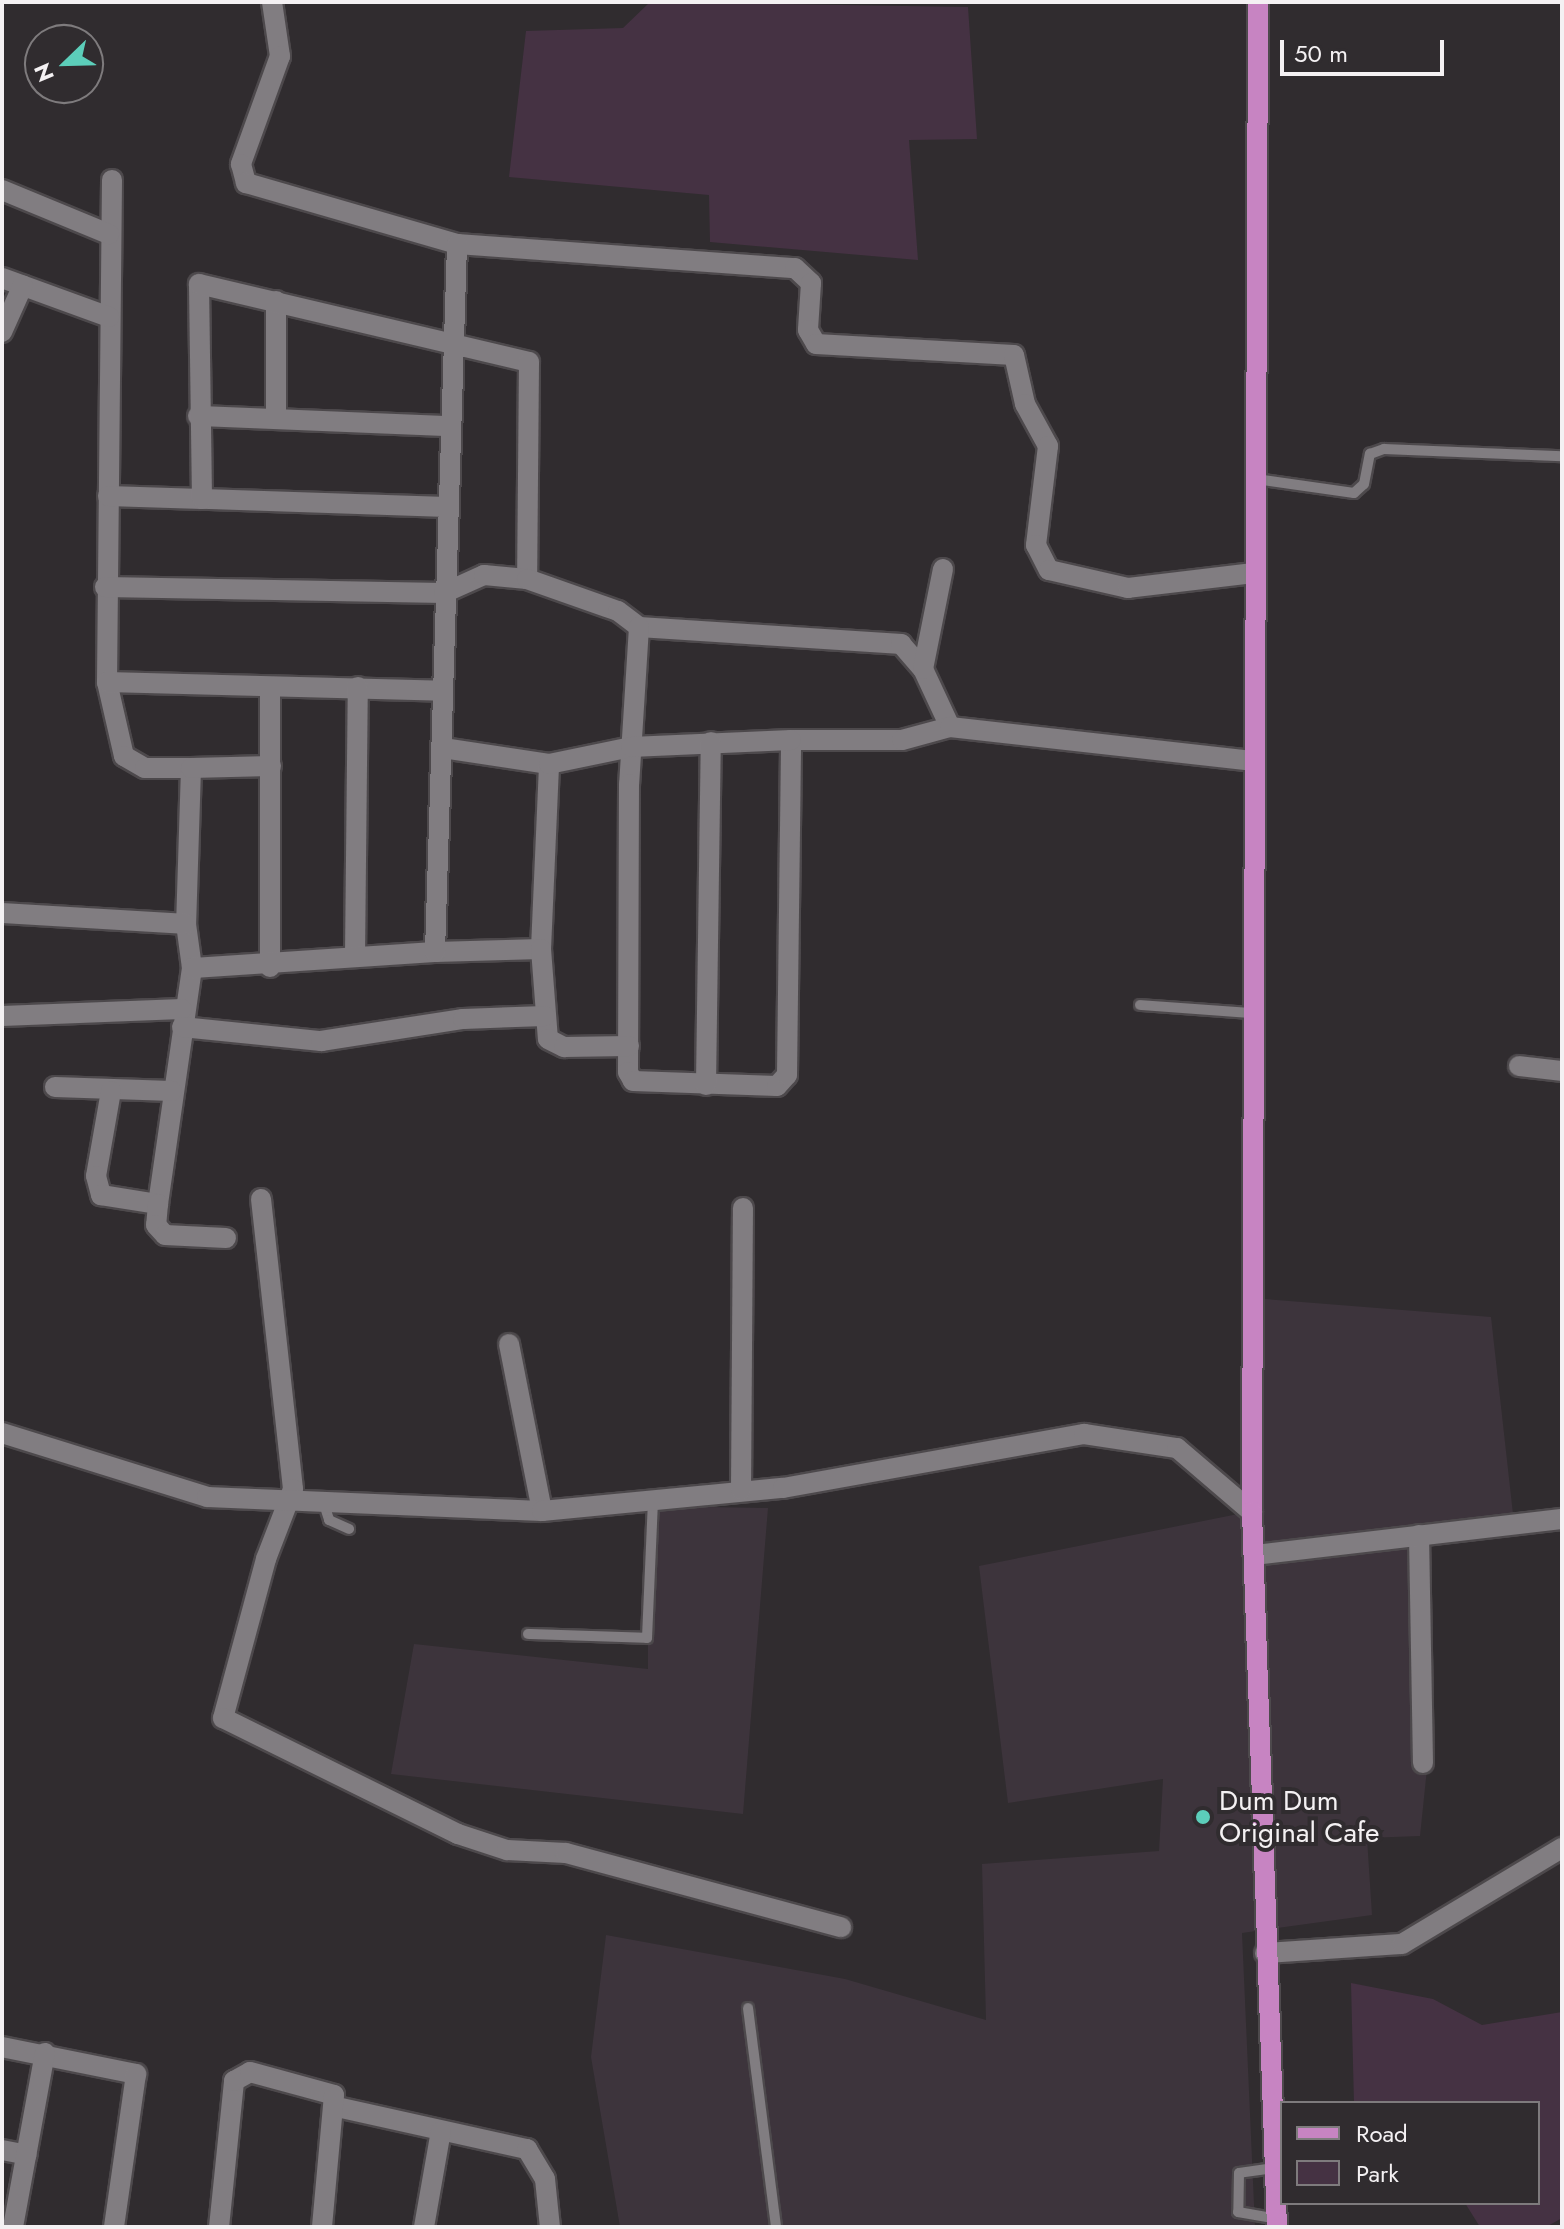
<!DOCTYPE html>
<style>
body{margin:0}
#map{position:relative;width:1564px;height:2229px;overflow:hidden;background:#302c2f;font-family:Jost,sans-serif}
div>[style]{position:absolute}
.built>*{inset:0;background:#3d343c}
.green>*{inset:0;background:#453243}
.roads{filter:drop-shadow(2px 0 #4d494c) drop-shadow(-2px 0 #4d494c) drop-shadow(0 2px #4d494c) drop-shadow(0 -2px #4d494c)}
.service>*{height:10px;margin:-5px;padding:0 5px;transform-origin:5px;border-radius:5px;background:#817d81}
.minor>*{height:20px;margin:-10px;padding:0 10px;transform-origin:10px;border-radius:10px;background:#817d81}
.tertiary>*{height:20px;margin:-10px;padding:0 10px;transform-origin:10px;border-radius:10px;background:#817d81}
.primary>*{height:20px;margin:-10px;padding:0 10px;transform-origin:10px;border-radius:10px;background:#c784c2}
.dots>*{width:22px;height:22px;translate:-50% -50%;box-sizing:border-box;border:4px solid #302c2f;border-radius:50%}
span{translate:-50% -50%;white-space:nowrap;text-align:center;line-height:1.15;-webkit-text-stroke:8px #302c2f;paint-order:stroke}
.poi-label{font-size:28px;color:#f4f1f3}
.left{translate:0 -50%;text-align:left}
.frame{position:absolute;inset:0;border:4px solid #f4f1f3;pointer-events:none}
.legend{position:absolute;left:1280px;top:2101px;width:260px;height:104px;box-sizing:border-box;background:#302c2f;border:2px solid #7e7b7d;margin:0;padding:10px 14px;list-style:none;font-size:24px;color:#f4f1f3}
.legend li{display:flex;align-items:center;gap:16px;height:40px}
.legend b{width:40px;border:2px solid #7e7b7d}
.north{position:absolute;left:24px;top:24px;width:80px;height:80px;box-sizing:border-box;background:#302c2f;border:2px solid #7e7b7d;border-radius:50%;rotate:247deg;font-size:22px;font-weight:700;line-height:32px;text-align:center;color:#f4f1f3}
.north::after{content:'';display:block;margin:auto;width:28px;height:36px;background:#5cceba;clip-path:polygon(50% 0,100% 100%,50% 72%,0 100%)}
.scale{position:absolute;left:1280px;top:40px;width:164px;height:36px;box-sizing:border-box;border:4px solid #f4f1f3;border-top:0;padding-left:10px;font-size:24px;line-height:28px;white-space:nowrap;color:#f4f1f3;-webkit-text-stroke:6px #302c2f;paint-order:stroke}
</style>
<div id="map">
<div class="built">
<i style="clip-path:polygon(1265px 1299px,1491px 1317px,1515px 1532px,1415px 1548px,1430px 1740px,1420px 1836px,1367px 1838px,1372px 1915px,1242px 1933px,1255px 2227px,620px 2227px,591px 2057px,606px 1935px,845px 1979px,986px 2020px,982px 1864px,1159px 1851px,1163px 1779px,1008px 1803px,979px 1566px,1253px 1511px)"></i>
<i style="clip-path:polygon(648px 1506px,768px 1508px,743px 1814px,391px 1774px,414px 1644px,648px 1669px)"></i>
</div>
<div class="green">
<i style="clip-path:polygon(650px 2px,968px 7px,977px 139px,909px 140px,918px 260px,710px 242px,709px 195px,509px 177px,526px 31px,623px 28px)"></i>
<i style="clip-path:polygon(1351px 1983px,1433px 1999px,1482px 2025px,1562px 2012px,1562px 2218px,1546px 2227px,1480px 2227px,1465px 2203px,1538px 2203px,1538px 2103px,1354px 2103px)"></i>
</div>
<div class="roads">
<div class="service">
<i style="left:1256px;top:479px;width:99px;rotate:8.1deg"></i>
<i style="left:1354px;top:493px;width:13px;rotate:-42deg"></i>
<i style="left:1364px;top:484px;width:31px;rotate:-79deg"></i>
<i style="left:1370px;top:454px;width:15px;rotate:-20deg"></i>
<i style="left:1384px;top:449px;width:178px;rotate:2.3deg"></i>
<i style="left:1140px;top:1005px;width:109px;rotate:4.2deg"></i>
<i style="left:323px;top:1501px;width:20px;rotate:72deg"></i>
<i style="left:329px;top:1520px;width:22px;rotate:24deg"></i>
<i style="left:528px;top:1634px;width:119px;rotate:1.9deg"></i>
<i style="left:647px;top:1638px;width:137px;rotate:-87.5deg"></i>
<i style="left:748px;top:2008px;width:221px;rotate:82.7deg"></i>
<i style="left:1274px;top:2168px;width:35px;rotate:172deg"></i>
<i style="left:1239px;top:2173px;width:39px;rotate:91deg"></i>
<i style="left:1238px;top:2212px;width:40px;rotate:10deg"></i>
</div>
<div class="minor">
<i style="left:272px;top:2px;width:55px;rotate:81.6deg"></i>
<i style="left:280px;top:56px;width:115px;rotate:109.9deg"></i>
<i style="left:241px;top:164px;width:20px;rotate:75deg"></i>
<i style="left:246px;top:183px;width:220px;rotate:16.1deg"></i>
<i style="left:457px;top:244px;width:339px;rotate:4.1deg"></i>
<i style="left:795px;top:268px;width:22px;rotate:43deg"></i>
<i style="left:811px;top:283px;width:47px;rotate:93.7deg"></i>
<i style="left:808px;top:330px;width:16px;rotate:60deg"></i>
<i style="left:816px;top:344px;width:198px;rotate:3.2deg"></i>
<i style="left:1014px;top:355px;width:50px;rotate:77.3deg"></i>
<i style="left:1025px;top:404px;width:48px;rotate:61.3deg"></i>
<i style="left:1048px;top:446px;width:100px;rotate:96.9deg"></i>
<i style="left:1036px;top:545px;width:28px;rotate:63deg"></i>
<i style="left:1049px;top:570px;width:81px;rotate:12.8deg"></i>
<i style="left:1128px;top:588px;width:127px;rotate:-6.8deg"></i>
<i style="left:112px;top:180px;width:502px;rotate:90.57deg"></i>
<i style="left:107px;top:682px;width:76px;rotate:77.1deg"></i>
<i style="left:124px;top:756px;width:24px;rotate:30deg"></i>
<i style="left:145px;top:768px;width:46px"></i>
<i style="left:191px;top:768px;width:156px;rotate:91.8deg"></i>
<i style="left:186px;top:924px;width:44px;rotate:82.2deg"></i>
<i style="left:192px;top:968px;width:238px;rotate:98.2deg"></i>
<i style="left:2px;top:190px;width:116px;rotate:22.4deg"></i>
<i style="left:2px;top:278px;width:114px;rotate:20deg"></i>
<i style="left:2px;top:332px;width:51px;rotate:-65.9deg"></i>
<i style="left:198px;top:416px;width:249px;rotate:2.3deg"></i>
<i style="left:276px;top:417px;width:116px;rotate:-90deg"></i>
<i style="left:108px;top:496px;width:94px;rotate:1.8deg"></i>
<i style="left:447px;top:507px;width:245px;rotate:-178.1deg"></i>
<i style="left:202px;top:499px;width:215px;rotate:-90.8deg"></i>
<i style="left:199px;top:284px;width:339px;rotate:13.3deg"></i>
<i style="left:529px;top:362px;width:217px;rotate:90.5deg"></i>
<i style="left:105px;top:587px;width:339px;rotate:1deg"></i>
<i style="left:444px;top:593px;width:44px;rotate:-24.2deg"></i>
<i style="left:484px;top:575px;width:43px;rotate:5.3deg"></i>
<i style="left:527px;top:579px;width:96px;rotate:19.4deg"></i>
<i style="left:618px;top:611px;width:26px;rotate:37deg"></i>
<i style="left:639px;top:627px;width:263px;rotate:3.7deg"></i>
<i style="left:901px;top:644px;width:33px;rotate:49deg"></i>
<i style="left:923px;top:669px;width:64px;rotate:65deg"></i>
<i style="left:639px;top:627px;width:157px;rotate:93.6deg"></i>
<i style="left:629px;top:784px;width:288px;rotate:90.2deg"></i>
<i style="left:628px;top:1072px;width:10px;rotate:61deg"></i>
<i style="left:633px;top:1081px;width:144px;rotate:2deg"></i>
<i style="left:777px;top:1086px;width:15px;rotate:-48deg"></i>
<i style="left:787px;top:1075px;width:335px;rotate:-89.3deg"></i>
<i style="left:791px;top:740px;width:111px"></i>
<i style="left:902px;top:740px;width:50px;rotate:-15.2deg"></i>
<i style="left:950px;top:727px;width:304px;rotate:6.4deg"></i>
<i style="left:923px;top:669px;width:102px;rotate:-78.7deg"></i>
<i style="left:107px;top:682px;width:336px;rotate:1.5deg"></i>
<i style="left:443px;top:748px;width:107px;rotate:8.6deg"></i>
<i style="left:191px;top:768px;width:80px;rotate:-1.4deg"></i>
<i style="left:2px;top:913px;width:184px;rotate:3.4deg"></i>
<i style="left:541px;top:949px;width:185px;rotate:-87.5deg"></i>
<i style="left:549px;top:764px;width:84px;rotate:-11.7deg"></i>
<i style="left:631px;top:747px;width:160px;rotate:-2.5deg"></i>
<i style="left:435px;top:952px;width:106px;rotate:-1.6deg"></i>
<i style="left:541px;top:949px;width:90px;rotate:85.6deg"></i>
<i style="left:548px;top:1039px;width:18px;rotate:27deg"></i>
<i style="left:564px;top:1047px;width:65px;rotate:-0.9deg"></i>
<i style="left:355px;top:955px;width:268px;rotate:-89.4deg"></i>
<i style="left:270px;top:967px;width:280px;rotate:-90deg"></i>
<i style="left:192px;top:968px;width:244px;rotate:-3.8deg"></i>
<i style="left:435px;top:952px;width:708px;rotate:-88.22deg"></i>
<i style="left:2px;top:1016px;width:180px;rotate:-2.2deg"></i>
<i style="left:182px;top:1027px;width:140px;rotate:5.8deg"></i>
<i style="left:321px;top:1041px;width:144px;rotate:-8.8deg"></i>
<i style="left:463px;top:1019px;width:82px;rotate:-2.1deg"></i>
<i style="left:1519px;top:1066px;width:43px;rotate:6.6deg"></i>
<i style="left:706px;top:1085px;width:343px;rotate:-89.2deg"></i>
<i style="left:55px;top:1087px;width:117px;rotate:2deg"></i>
<i style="left:111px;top:1091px;width:86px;rotate:100deg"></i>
<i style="left:96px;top:1176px;width:20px;rotate:75deg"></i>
<i style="left:101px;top:1195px;width:58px;rotate:9deg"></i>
<i style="left:158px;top:1204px;width:21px;rotate:95deg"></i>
<i style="left:156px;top:1225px;width:13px;rotate:48deg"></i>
<i style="left:165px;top:1235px;width:61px;rotate:2.8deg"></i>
<i style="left:261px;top:1199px;width:292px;rotate:83.7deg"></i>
<i style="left:293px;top:1489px;width:75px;rotate:111.1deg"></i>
<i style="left:266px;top:1559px;width:165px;rotate:105.1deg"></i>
<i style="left:223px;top:1718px;width:262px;rotate:26.3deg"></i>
<i style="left:458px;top:1834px;width:52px;rotate:18.1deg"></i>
<i style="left:507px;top:1850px;width:59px;rotate:2.9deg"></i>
<i style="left:566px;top:1853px;width:285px;rotate:15.1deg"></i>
<i style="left:509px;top:1344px;width:170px;rotate:78.8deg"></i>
<i style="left:2px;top:1433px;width:215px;rotate:17.3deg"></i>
<i style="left:207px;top:1497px;width:335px;rotate:2.4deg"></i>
<i style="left:542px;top:1511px;width:242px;rotate:-5.5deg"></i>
<i style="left:783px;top:1488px;width:306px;rotate:-10.2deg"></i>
<i style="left:1084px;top:1434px;width:94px;rotate:8.6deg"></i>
<i style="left:1177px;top:1448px;width:99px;rotate:40.5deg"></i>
<i style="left:741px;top:1490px;width:282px;rotate:-89.6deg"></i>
<i style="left:1419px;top:1535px;width:228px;rotate:89deg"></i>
<i style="left:1265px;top:1953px;width:137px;rotate:-3.8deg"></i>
<i style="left:1402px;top:1944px;width:187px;rotate:-31deg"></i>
<i style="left:2px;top:2047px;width:137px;rotate:11.4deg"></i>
<i style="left:136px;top:2074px;width:155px;rotate:98.2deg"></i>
<i style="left:337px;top:2107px;width:195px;rotate:12.5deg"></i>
<i style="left:527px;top:2149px;width:35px;rotate:59deg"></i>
<i style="left:545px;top:2179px;width:48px;rotate:84.1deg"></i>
<i style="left:2px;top:2150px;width:25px;rotate:11deg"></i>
<i style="left:13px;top:2227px;width:177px;rotate:-79.6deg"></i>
<i style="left:219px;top:2227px;width:147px;rotate:-84.1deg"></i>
<i style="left:234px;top:2081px;width:18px;rotate:-29deg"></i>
<i style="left:250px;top:2072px;width:87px;rotate:15.3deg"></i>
<i style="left:334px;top:2095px;width:133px;rotate:95.2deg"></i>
<i style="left:424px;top:2227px;width:97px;rotate:-80deg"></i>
</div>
<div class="tertiary">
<i style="left:1255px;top:1555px;width:309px;rotate:-6.7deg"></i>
</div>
<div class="primary">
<i style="left:1258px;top:2px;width:1510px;rotate:90.23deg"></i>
<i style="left:1252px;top:1512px;width:715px;rotate:88deg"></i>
</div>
</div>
<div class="dots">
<i style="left:1203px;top:1817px;background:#5cceba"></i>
</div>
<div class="poi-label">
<span class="left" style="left:1219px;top:1817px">Dum Dum<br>Original Cafe</span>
</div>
<div class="frame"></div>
<ul class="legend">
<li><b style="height:10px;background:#c784c2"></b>Road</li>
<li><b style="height:22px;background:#453243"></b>Park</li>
</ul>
<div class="north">N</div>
<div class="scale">50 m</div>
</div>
